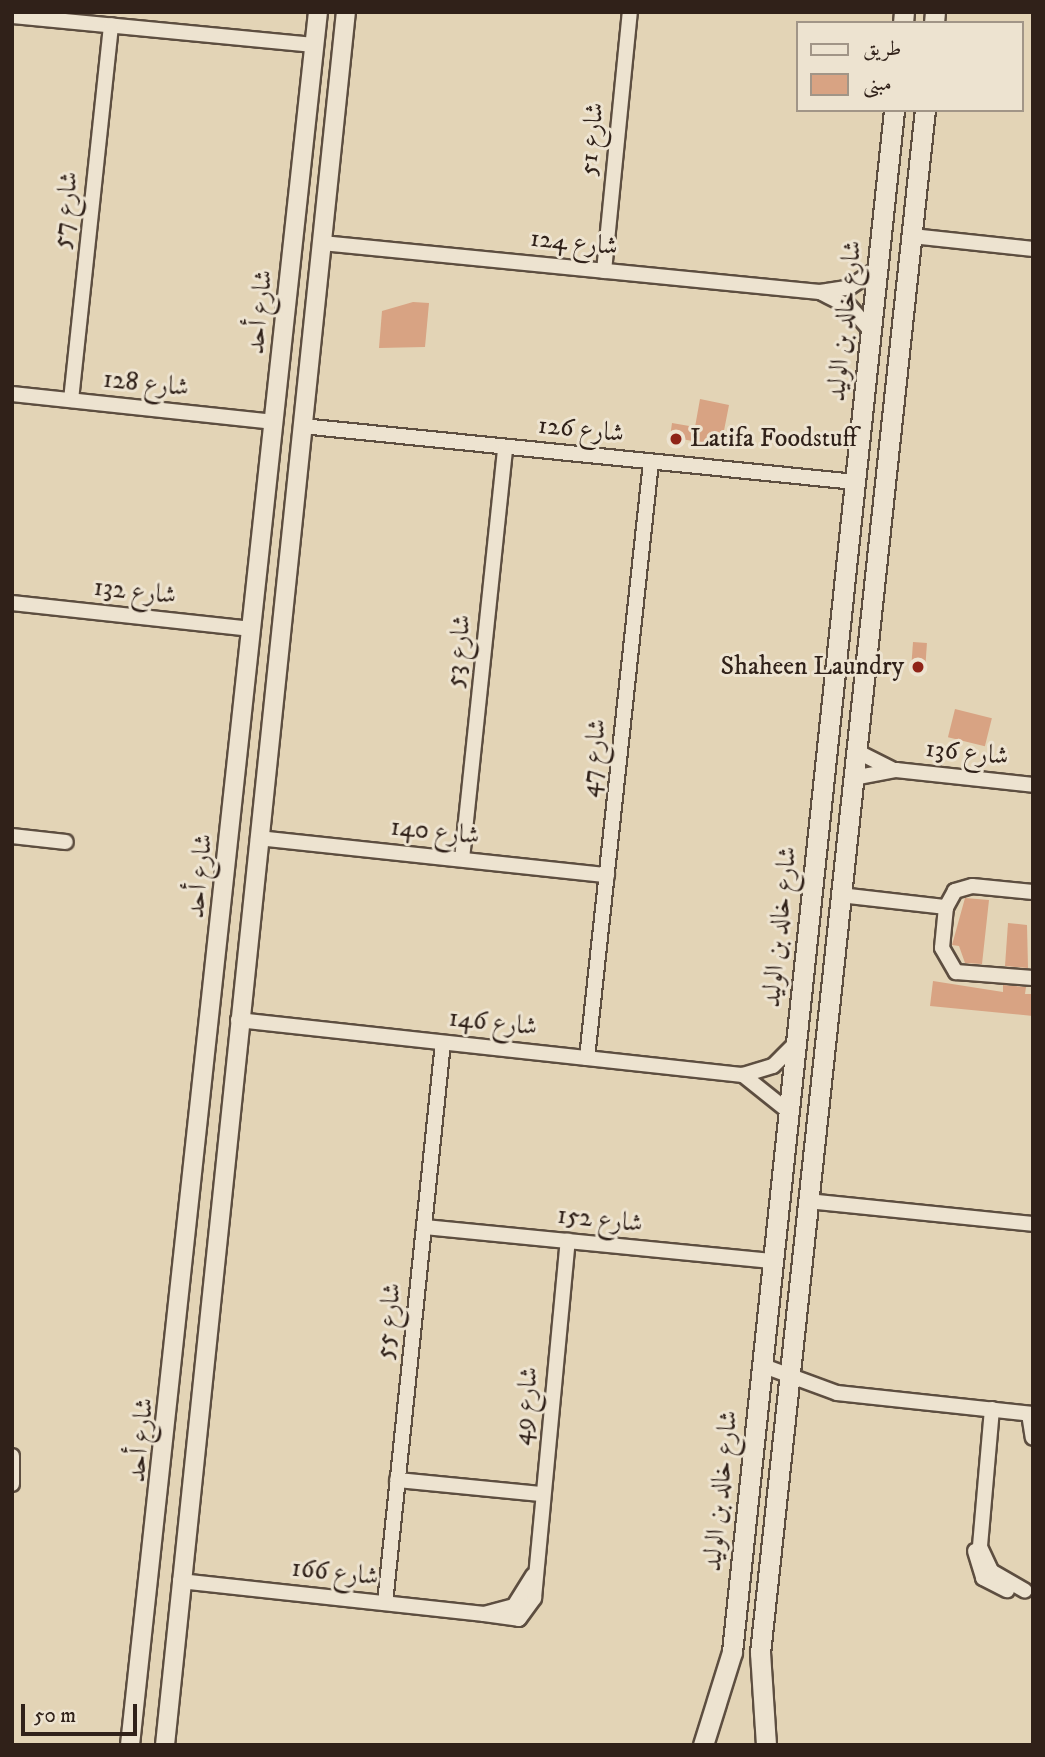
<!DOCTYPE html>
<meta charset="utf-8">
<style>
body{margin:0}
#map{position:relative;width:1045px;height:1757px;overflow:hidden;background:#e3d4b6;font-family:"IM FELL DW Pica",Amiri,serif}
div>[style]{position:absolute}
.building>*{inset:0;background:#d8a383;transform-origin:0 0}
.roads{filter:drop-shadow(2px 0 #5d4e40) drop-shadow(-2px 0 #5d4e40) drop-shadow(0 2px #5d4e40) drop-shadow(0 -2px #5d4e40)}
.minor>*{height:14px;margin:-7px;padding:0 7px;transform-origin:7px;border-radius:7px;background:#ede3d0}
.tertiary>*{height:18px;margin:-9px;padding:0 9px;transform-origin:9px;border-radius:9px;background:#ede3d0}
.secondary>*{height:19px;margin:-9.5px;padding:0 9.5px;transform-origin:9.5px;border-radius:9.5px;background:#ede3d0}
.dots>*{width:19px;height:19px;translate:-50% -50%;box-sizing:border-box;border:4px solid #ede3d0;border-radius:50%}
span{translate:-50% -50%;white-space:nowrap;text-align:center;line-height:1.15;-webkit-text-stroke:6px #ede3d0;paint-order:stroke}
.street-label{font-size:26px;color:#302119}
.poi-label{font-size:26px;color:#302119}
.left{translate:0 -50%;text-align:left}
.right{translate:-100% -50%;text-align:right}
.frame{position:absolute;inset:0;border:14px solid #302119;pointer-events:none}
.legend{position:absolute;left:796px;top:21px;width:228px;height:91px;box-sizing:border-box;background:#ede3d0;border:2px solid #a19587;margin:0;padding:9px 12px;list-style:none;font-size:21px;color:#302119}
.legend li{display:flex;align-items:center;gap:14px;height:35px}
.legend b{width:35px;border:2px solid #a19587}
.scale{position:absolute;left:21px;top:1704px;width:116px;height:32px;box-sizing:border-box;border:4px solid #302119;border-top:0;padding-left:9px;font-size:21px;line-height:24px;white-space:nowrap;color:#302119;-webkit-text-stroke:5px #ede3d0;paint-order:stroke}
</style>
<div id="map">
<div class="building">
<i style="clip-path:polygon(413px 302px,429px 303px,425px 347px,379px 348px,382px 311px)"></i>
<i style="clip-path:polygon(700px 399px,729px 405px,721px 446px,670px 437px,672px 423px,695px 427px)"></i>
<i style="left:913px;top:642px;width:14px;height:29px;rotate:4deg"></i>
<i style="left:955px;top:709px;width:38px;height:29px;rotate:14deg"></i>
<i style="clip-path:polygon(965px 898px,989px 900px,982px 964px,965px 963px,959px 946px,952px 945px)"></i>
<i style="clip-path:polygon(1008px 923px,1027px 925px,1028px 968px,1005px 966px)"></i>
<i style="clip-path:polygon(933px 981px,1003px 992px,1003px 985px,1026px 987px,1025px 994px,1033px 994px,1033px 1016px,930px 1006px)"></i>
</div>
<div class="roads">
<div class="minor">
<i style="left:12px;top:16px;width:304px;rotate:5.5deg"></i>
<i style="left:912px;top:236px;width:122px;rotate:6.1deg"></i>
<i style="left:322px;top:243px;width:500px;rotate:5.62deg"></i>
<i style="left:820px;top:292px;width:30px;rotate:-9deg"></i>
<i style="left:850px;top:287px;width:32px;rotate:-34deg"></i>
<i style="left:604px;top:271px;width:260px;rotate:-84.3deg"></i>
<i style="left:822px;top:293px;width:31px;rotate:27deg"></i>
<i style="left:850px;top:307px;width:32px;rotate:49deg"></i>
<i style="left:12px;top:394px;width:264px;rotate:6.1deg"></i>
<i style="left:71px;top:400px;width:377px;rotate:-83.9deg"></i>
<i style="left:302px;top:426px;width:556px;rotate:5.78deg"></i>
<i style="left:12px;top:603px;width:241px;rotate:6.2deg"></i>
<i style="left:856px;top:751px;width:40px;rotate:26.6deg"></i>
<i style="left:853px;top:778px;width:44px;rotate:-10.5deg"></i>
<i style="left:896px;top:770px;width:138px;rotate:6.2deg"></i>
<i style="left:12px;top:836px;width:54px;rotate:6.3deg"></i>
<i style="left:258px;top:838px;width:351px;rotate:6.1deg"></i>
<i style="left:462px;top:859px;width:414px;rotate:-84deg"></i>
<i style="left:1033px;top:892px;width:61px;rotate:-174.4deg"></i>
<i style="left:972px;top:886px;width:18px;rotate:164deg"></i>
<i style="left:955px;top:891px;width:18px;rotate:119deg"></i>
<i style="left:946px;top:907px;width:41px;rotate:95.6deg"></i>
<i style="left:942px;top:948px;width:28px;rotate:60deg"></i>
<i style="left:956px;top:972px;width:77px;rotate:4.5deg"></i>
<i style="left:840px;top:895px;width:107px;rotate:6.5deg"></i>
<i style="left:238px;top:1020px;width:508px;rotate:6.22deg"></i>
<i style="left:743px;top:1075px;width:31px;rotate:-17deg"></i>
<i style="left:773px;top:1066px;width:30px;rotate:-45deg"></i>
<i style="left:587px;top:1058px;width:599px;rotate:-83.87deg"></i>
<i style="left:743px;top:1075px;width:58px;rotate:38.7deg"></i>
<i style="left:807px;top:1201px;width:227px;rotate:5.8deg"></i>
<i style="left:424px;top:1227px;width:350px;rotate:5.6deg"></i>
<i style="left:761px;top:1365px;width:81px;rotate:20.2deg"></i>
<i style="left:837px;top:1393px;width:197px;rotate:6.1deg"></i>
<i style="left:992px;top:1409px;width:139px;rotate:95deg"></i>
<i style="left:980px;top:1547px;width:26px;rotate:65deg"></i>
<i style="left:991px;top:1571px;width:39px;rotate:30deg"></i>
<i style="left:1029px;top:1414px;width:24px;rotate:81deg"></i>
<i style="left:12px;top:1456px;width:28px;rotate:90deg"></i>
<i style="left:397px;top:1480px;width:145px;rotate:5.6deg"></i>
<i style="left:975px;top:1551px;width:28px;rotate:73deg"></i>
<i style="left:983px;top:1578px;width:27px;rotate:27deg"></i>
<i style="left:180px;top:1581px;width:306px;rotate:6.2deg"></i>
<i style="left:484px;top:1614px;width:31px;rotate:-15deg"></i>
<i style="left:514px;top:1606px;width:36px;rotate:-58deg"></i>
<i style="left:385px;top:1603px;width:563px;rotate:-84.09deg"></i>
<i style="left:484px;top:1614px;width:35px;rotate:8deg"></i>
<i style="left:519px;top:1619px;width:26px;rotate:-54deg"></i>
<i style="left:534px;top:1598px;width:359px;rotate:-84.6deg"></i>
</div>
<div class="tertiary">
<i style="left:130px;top:1745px;width:1743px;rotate:-83.81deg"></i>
<i style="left:165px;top:1745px;width:1742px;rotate:-84.04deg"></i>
</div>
<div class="secondary">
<i style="left:903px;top:23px;width:11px;rotate:-85deg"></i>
<i style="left:934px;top:23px;width:11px;rotate:-85deg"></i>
<i style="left:703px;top:1745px;width:97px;rotate:-72.7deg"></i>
<i style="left:732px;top:1652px;width:1550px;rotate:-84deg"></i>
<i style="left:766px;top:1745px;width:92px;rotate:-93.7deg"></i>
<i style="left:760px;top:1653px;width:1552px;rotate:-83.9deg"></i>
</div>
</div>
<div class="dots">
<i style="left:676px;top:439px;background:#8f2418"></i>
<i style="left:918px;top:667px;background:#8f2418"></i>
</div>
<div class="street-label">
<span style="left:592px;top:139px;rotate:-84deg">شارع 51</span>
<span style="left:66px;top:210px;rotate:-84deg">شارع 57</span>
<span style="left:574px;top:243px;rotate:6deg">شارع 124</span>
<span style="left:260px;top:312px;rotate:-84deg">شارع أحد</span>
<span style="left:845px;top:321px;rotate:-84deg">شارع خالد بن الوليد</span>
<span style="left:146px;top:384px;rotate:6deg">شارع 128</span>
<span style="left:581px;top:430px;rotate:6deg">شارع 126</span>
<span style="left:135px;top:592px;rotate:6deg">شارع 132</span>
<span style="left:459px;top:651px;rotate:-84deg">شارع 53</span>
<span style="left:967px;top:753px;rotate:6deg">شارع 136</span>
<span style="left:594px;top:758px;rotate:-84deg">شارع 47</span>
<span style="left:435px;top:832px;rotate:6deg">شارع 140</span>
<span style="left:200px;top:876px;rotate:-84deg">شارع أحد</span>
<span style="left:780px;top:927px;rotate:-84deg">شارع خالد بن الوليد</span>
<span style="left:493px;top:1023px;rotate:6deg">شارع 146</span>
<span style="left:600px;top:1220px;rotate:6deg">شارع 152</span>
<span style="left:389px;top:1321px;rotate:-84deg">شارع 55</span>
<span style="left:526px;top:1406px;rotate:-84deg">شارع 49</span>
<span style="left:141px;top:1440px;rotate:-84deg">شارع أحد</span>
<span style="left:721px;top:1491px;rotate:-84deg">شارع خالد بن الوليد</span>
<span style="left:335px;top:1573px;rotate:6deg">شارع 166</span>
</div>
<div class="poi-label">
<span class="left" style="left:690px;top:439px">Latifa Foodstuff</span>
<span class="right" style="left:904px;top:667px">Shaheen Laundry</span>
</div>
<div class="frame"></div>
<ul class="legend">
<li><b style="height:9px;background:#ede3d0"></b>طريق</li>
<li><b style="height:19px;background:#d8a383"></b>مبنى</li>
</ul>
<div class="scale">50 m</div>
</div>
